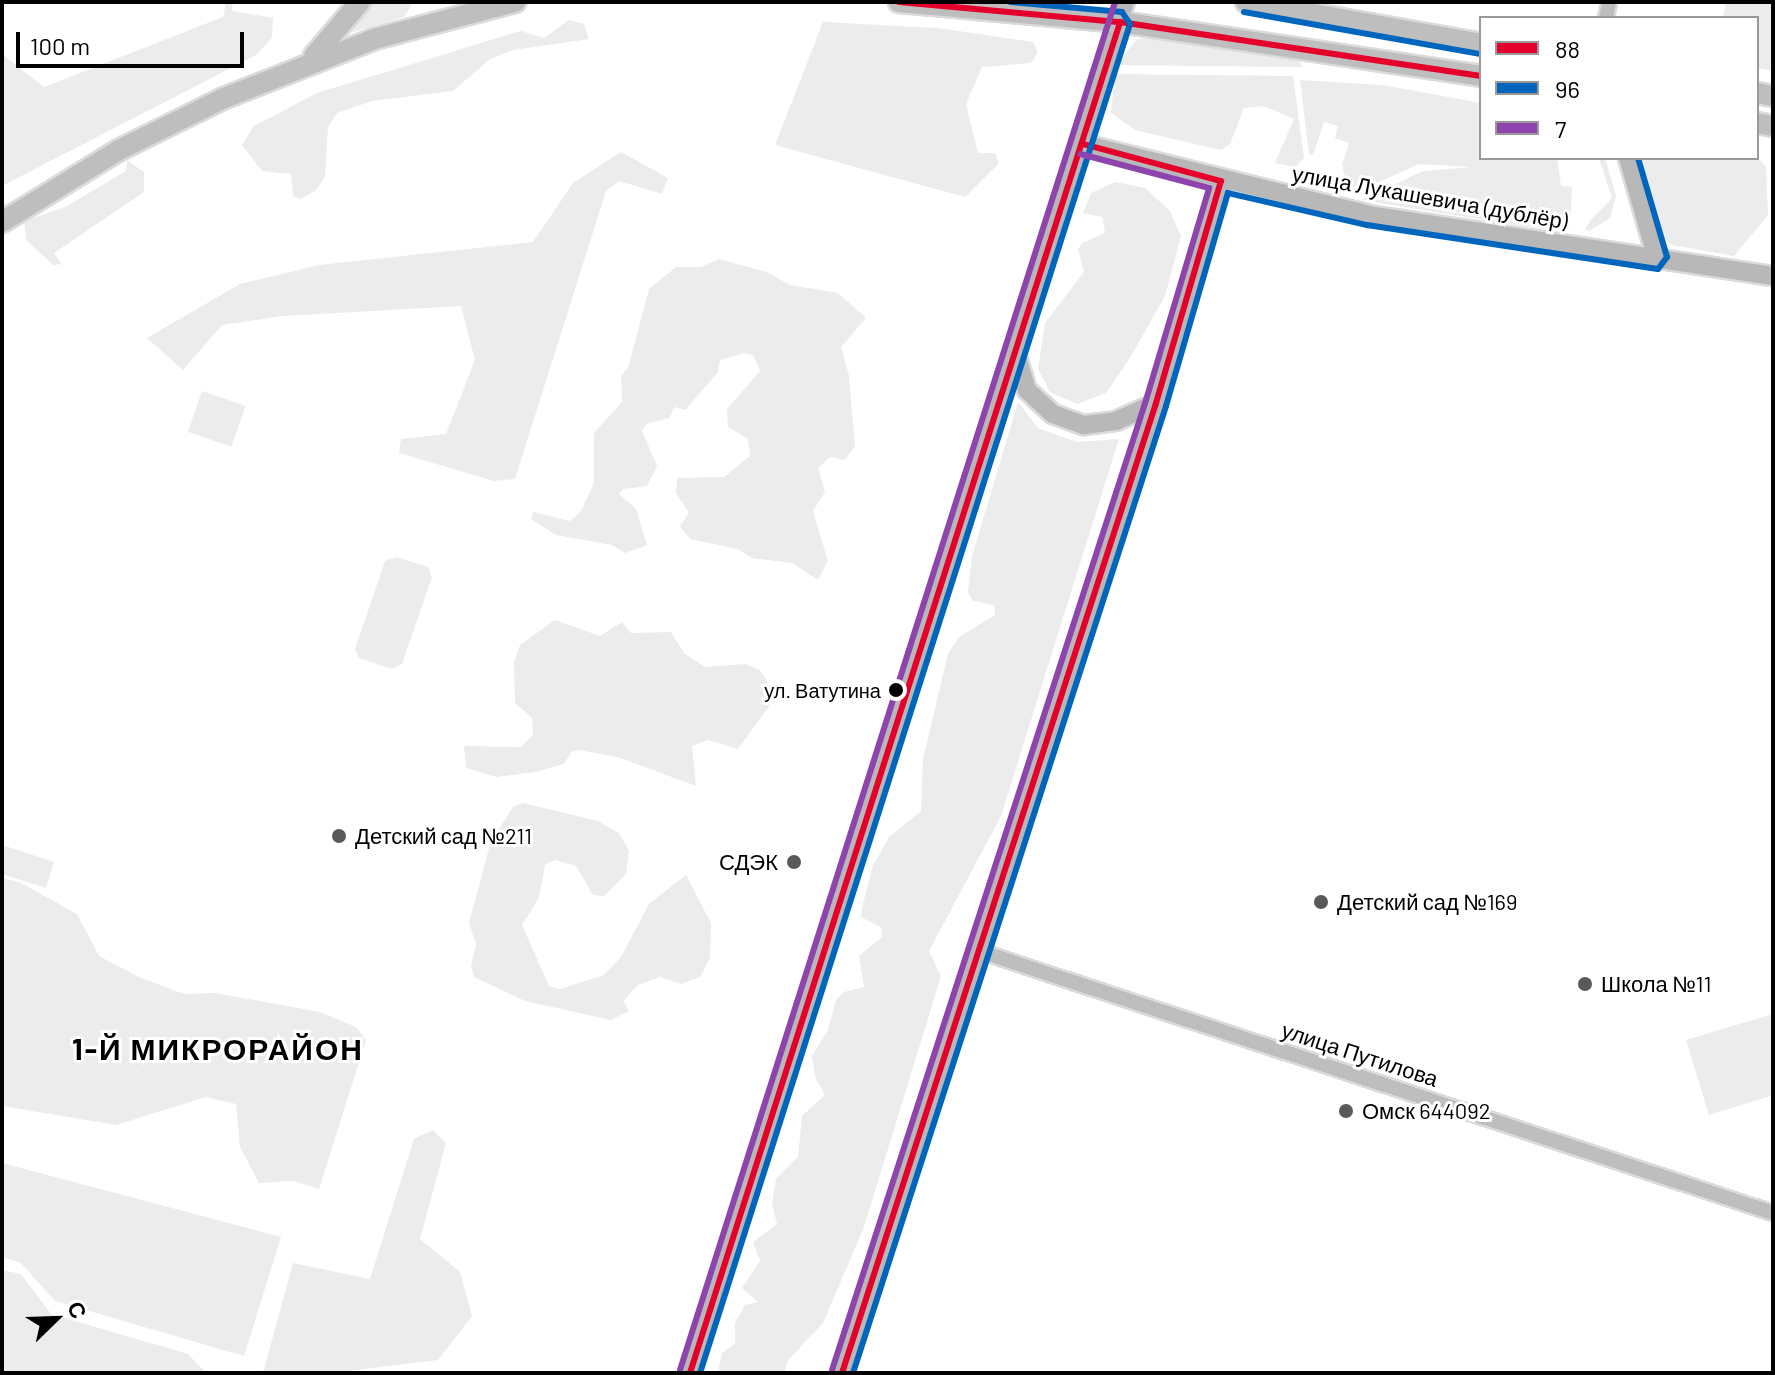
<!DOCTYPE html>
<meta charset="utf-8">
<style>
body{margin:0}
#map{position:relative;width:1775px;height:1375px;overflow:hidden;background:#fff;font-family:Barlow,sans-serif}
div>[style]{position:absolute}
.green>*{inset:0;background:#ececec;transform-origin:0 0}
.roads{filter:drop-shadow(2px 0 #dbdbdb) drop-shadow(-2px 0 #dbdbdb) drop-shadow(0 2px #dbdbdb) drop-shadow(0 -2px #dbdbdb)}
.street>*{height:14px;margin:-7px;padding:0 7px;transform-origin:7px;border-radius:7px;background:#bebebe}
.secondary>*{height:18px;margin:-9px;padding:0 9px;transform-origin:9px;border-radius:9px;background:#b8b8b8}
.primary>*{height:20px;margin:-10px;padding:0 10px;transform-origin:10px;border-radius:10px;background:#bebebe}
.bus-1>*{height:6px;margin:-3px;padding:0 3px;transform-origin:3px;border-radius:3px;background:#e4002b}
.bus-2>*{height:6px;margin:-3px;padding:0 3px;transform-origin:3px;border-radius:3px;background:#0065bd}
.bus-3>*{height:6px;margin:-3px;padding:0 3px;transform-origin:3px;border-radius:3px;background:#8e44ad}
.dots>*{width:22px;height:22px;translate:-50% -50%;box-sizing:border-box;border:4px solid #fff;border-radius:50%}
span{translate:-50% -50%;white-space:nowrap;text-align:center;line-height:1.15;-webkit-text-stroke:6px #fff;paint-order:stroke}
.bus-label{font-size:20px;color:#000}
.right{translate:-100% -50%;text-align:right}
.street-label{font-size:22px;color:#000}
.poi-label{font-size:22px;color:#000}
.left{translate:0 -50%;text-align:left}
.district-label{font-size:30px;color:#000;font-weight:700;letter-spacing:2px}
.frame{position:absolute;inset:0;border:4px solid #000;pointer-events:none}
.legend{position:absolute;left:1479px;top:16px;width:280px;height:144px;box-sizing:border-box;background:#fff;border:2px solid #999;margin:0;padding:10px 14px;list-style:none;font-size:24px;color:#000}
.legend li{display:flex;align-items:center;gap:16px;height:40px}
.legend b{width:40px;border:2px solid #999}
.north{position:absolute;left:16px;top:1279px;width:80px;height:80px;-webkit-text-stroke:6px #fff;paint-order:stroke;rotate:67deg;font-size:22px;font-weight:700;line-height:32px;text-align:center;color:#000}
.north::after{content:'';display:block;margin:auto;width:28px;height:36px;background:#000;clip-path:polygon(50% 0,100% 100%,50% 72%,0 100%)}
.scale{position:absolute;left:16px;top:32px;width:228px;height:36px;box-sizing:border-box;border:4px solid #000;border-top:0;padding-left:10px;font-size:24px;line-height:28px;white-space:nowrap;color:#000;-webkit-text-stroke:6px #fff;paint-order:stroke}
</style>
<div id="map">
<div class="green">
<i style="clip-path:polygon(226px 2px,233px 2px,232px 11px,273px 18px,272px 38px,256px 55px,2px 186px,2px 54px,44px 87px,223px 17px)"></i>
<i style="clip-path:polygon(364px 2px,387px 2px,412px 5px,404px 17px,343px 35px)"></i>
<i style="clip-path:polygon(1726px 2px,1773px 2px,1773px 71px,1757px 68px,1757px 18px,1723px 18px)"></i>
<i style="clip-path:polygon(569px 20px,584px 24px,589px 39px,513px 50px,490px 59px,453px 91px,372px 101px,337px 113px,328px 127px,325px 177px,315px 191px,301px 199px,293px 196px,291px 174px,262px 171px,242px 145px,254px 126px,317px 93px,521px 31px,544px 38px)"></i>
<i style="clip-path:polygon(823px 22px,938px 28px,1033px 42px,1038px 53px,1031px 63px,982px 67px,966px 104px,978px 153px,995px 153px,999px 163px,965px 197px,775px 145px)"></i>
<i style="clip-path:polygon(1169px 37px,1298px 56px,1302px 67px,1116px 65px,1137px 39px)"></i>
<i style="clip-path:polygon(1115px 74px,1293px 76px,1304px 158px,1295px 167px,1275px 163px,1294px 119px,1264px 106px,1244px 108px,1230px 144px,1221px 150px,1135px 130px,1111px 113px)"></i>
<i style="clip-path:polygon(1300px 80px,1383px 85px,1481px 103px,1481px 158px,1557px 158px,1561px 186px,1572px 187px,1570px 228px,1559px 232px,1361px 200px,1423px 171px,1473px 167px,1419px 164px,1354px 193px,1348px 191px,1342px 164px,1349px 143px,1335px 138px,1338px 126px,1324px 122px,1313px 155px,1309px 154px)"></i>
<i style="clip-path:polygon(621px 152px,668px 178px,662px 194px,619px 181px,606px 191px,515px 479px,494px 481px,399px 453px,401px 439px,446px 434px,475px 360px,461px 306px,282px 316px,222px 325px,183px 370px,147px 338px,240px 284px,319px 265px,533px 242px,573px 183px)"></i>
<i style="clip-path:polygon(1584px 158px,1605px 158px,1616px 196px,1610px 218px,1589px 231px,1585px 229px,1591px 220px,1612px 198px,1599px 158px)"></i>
<i style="clip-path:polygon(1637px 158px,1757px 158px,1766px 166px,1768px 215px,1734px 256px,1672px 245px,1664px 238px)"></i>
<i style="clip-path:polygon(127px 160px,144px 172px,144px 192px,54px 253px,62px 264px,53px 265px,26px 240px,24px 221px,65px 207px,126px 171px)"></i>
<i style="clip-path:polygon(1115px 182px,1145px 188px,1170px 211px,1181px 236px,1165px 296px,1130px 358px,1106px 393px,1077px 404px,1050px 392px,1038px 369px,1045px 323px,1084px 272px,1078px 249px,1082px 243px,1105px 233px,1102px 217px,1083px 213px,1091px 193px)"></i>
<i style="clip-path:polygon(719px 259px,767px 272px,790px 285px,838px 293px,866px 318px,841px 347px,849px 376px,855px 446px,845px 460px,830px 457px,818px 468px,825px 492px,813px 511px,828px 561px,818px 580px,792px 563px,752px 558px,738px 549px,690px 539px,680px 526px,689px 513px,676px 493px,677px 478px,724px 477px,750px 456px,748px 439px,728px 427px,727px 409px,760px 371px,753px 355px,745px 353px,720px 360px,718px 372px,685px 410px,675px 407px,669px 418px,646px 424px,642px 431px,657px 466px,647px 486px,623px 489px,619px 494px,636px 509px,647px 545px,625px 553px,612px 545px,556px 535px,531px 519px,533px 512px,570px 521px,581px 511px,594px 483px,594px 433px,622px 402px,621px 376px,628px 368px,649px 289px,676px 267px,701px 267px)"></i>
<i style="left:202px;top:391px;width:46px;height:43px;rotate:19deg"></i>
<i style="clip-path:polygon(1018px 402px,1038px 428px,1077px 442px,1119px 439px,1001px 816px,929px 951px,941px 976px,864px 1227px,823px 1323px,788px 1360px,784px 1373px,718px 1371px,722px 1353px,735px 1344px,735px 1323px,745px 1305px,758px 1302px,742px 1288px,760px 1261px,753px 1242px,777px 1224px,772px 1203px,776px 1179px,798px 1157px,802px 1116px,825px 1095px,815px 1077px,812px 1056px,828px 1030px,836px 1000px,844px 992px,864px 987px,859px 956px,882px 937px,881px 927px,861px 917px,862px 907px,873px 866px,889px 837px,921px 811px,923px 759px,948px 654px,959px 637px,995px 615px,994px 605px,973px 601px,968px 593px,972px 556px)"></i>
<i style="clip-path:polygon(397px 557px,428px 567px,432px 577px,402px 664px,392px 669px,359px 658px,355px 649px,385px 561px)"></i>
<i style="clip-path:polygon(555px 620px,600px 636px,622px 622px,631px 633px,671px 632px,684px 653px,705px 667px,745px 664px,760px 670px,772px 690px,770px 705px,738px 749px,708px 740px,692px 746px,696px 786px,618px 757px,579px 750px,572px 751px,564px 764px,535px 772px,497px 777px,466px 768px,464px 746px,521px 747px,533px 735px,532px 718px,515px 703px,514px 662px,520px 645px)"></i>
<i style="clip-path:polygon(523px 803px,598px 821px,619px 833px,629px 851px,626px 874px,604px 896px,593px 895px,576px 866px,555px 860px,545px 865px,539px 898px,522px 925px,549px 986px,560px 989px,604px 975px,621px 957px,649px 904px,686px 875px,711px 923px,710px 958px,700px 977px,681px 984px,660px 977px,638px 985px,623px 1001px,629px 1011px,611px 1020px,525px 1001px,474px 977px,471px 966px,476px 944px,469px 923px,491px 841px,513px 807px)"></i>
<i style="clip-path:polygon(2px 845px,54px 862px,46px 888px,2px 874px)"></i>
<i style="clip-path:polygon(2px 878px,19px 882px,77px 914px,99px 956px,139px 977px,184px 994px,215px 993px,320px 1012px,356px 1027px,366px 1040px,319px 1189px,293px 1181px,259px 1183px,240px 1147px,236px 1104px,206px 1097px,116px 1125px,2px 1106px)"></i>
<i style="clip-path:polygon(1773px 1014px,1773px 1095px,1709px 1115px,1686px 1040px)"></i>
<i style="clip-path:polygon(433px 1130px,446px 1143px,420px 1239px,460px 1272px,472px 1316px,438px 1360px,332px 1373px,263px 1373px,293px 1263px,370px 1279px,414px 1139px)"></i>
<i style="clip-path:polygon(2px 1163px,281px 1237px,244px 1356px,55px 1301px,21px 1263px,2px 1257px)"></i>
<i style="clip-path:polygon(2px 1270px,21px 1274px,51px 1314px,188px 1354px,206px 1373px,2px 1373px)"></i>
</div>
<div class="roads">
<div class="street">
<i style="left:1606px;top:18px;width:16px;rotate:-79deg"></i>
<i style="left:979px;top:951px;width:836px;rotate:18.26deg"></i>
</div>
<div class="secondary">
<i style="left:1083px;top:144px;width:295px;rotate:13.9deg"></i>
<i style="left:1369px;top:215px;width:409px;rotate:8.6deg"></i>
<i style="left:1628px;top:158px;width:105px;rotate:74deg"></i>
<i style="left:1016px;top:354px;width:38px;rotate:73deg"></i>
<i style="left:1027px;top:390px;width:35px;rotate:43deg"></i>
<i style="left:1053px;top:414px;width:33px;rotate:20deg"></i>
<i style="left:1084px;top:425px;width:32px;rotate:-7deg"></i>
<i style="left:1116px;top:421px;width:44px;rotate:-24.2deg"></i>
<i style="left:690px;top:1373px;width:1438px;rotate:-72.4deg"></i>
<i style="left:842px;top:1373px;width:1020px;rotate:-72.06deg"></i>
<i style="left:1156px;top:403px;width:231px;rotate:-73.7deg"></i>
</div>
<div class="primary">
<i style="left:899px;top:2px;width:222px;rotate:5.2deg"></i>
<i style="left:1120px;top:22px;width:365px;rotate:8.5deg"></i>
<i style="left:1246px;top:2px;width:239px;rotate:10.1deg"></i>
<i style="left:314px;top:56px;width:71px;rotate:-49.6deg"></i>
<i style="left:1757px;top:93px;width:16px;rotate:11deg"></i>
<i style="left:1757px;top:123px;width:16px;rotate:11deg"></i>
<i style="left:2px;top:222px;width:137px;rotate:-31.6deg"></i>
<i style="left:119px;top:150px;width:115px;rotate:-26.3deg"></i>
<i style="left:222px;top:99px;width:163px;rotate:-21.5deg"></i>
<i style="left:374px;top:39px;width:146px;rotate:-14.7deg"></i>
</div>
</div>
<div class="bus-1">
<i style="left:899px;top:2px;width:222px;rotate:5.2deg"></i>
<i style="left:1120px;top:22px;width:365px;rotate:8.5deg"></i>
<i style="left:690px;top:1373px;width:1418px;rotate:-72.34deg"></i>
<i style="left:842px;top:1373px;width:1020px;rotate:-72.06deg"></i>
<i style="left:1156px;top:403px;width:231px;rotate:-73.7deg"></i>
<i style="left:1221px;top:181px;width:143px;rotate:-165deg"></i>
</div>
<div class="bus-2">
<i style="left:1244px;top:12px;width:239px;rotate:10.1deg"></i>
<i style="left:700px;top:1373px;width:1416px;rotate:-72.32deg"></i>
<i style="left:1130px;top:24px;width:14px;rotate:-124deg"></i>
<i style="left:1122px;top:12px;width:112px;rotate:-174.9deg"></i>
<i style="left:853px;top:1373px;width:1016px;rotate:-72.06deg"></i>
<i style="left:1166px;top:406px;width:222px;rotate:-73.8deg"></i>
<i style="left:1228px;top:193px;width:143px;rotate:13deg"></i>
<i style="left:1367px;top:225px;width:294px;rotate:8.6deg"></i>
<i style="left:1658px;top:269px;width:15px;rotate:-53deg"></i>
<i style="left:1667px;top:257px;width:103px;rotate:-106.3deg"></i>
</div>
<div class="bus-3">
<i style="left:680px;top:1370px;width:1435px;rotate:-72.36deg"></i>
<i style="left:832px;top:1370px;width:1020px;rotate:-72.06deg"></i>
<i style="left:1146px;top:400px;width:221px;rotate:-73.4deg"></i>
<i style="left:1209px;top:188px;width:133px;rotate:-165.2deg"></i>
</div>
<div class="dots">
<i style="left:896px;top:690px;background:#000"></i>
<i style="left:339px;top:836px;background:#595959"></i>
<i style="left:794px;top:862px;background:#595959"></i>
<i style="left:1321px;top:902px;background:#595959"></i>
<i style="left:1585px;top:984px;background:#595959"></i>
<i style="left:1346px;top:1111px;background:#595959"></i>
</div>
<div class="bus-label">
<span class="right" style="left:881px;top:690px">ул. Ватутина</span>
</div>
<div class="street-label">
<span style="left:1430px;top:197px;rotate:10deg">улица Лукашевича (дублёр)</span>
<span style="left:1360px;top:1054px;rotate:18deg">улица Путилова</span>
</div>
<div class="poi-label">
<span class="left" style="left:355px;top:836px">Детский сад №211</span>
<span class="right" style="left:778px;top:862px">СДЭК</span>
<span class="left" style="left:1337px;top:902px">Детский сад №169</span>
<span class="left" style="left:1601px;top:984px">Школа №11</span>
<span class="left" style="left:1362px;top:1111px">Омск 644092</span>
</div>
<div class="district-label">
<span style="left:218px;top:1048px">1-Й МИКРОРАЙОН</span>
</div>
<div class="frame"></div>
<ul class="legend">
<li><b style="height:10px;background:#e4002b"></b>88</li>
<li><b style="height:10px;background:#0065bd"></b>96</li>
<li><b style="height:10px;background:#8e44ad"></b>7</li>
</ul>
<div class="north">С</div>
<div class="scale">100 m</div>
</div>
